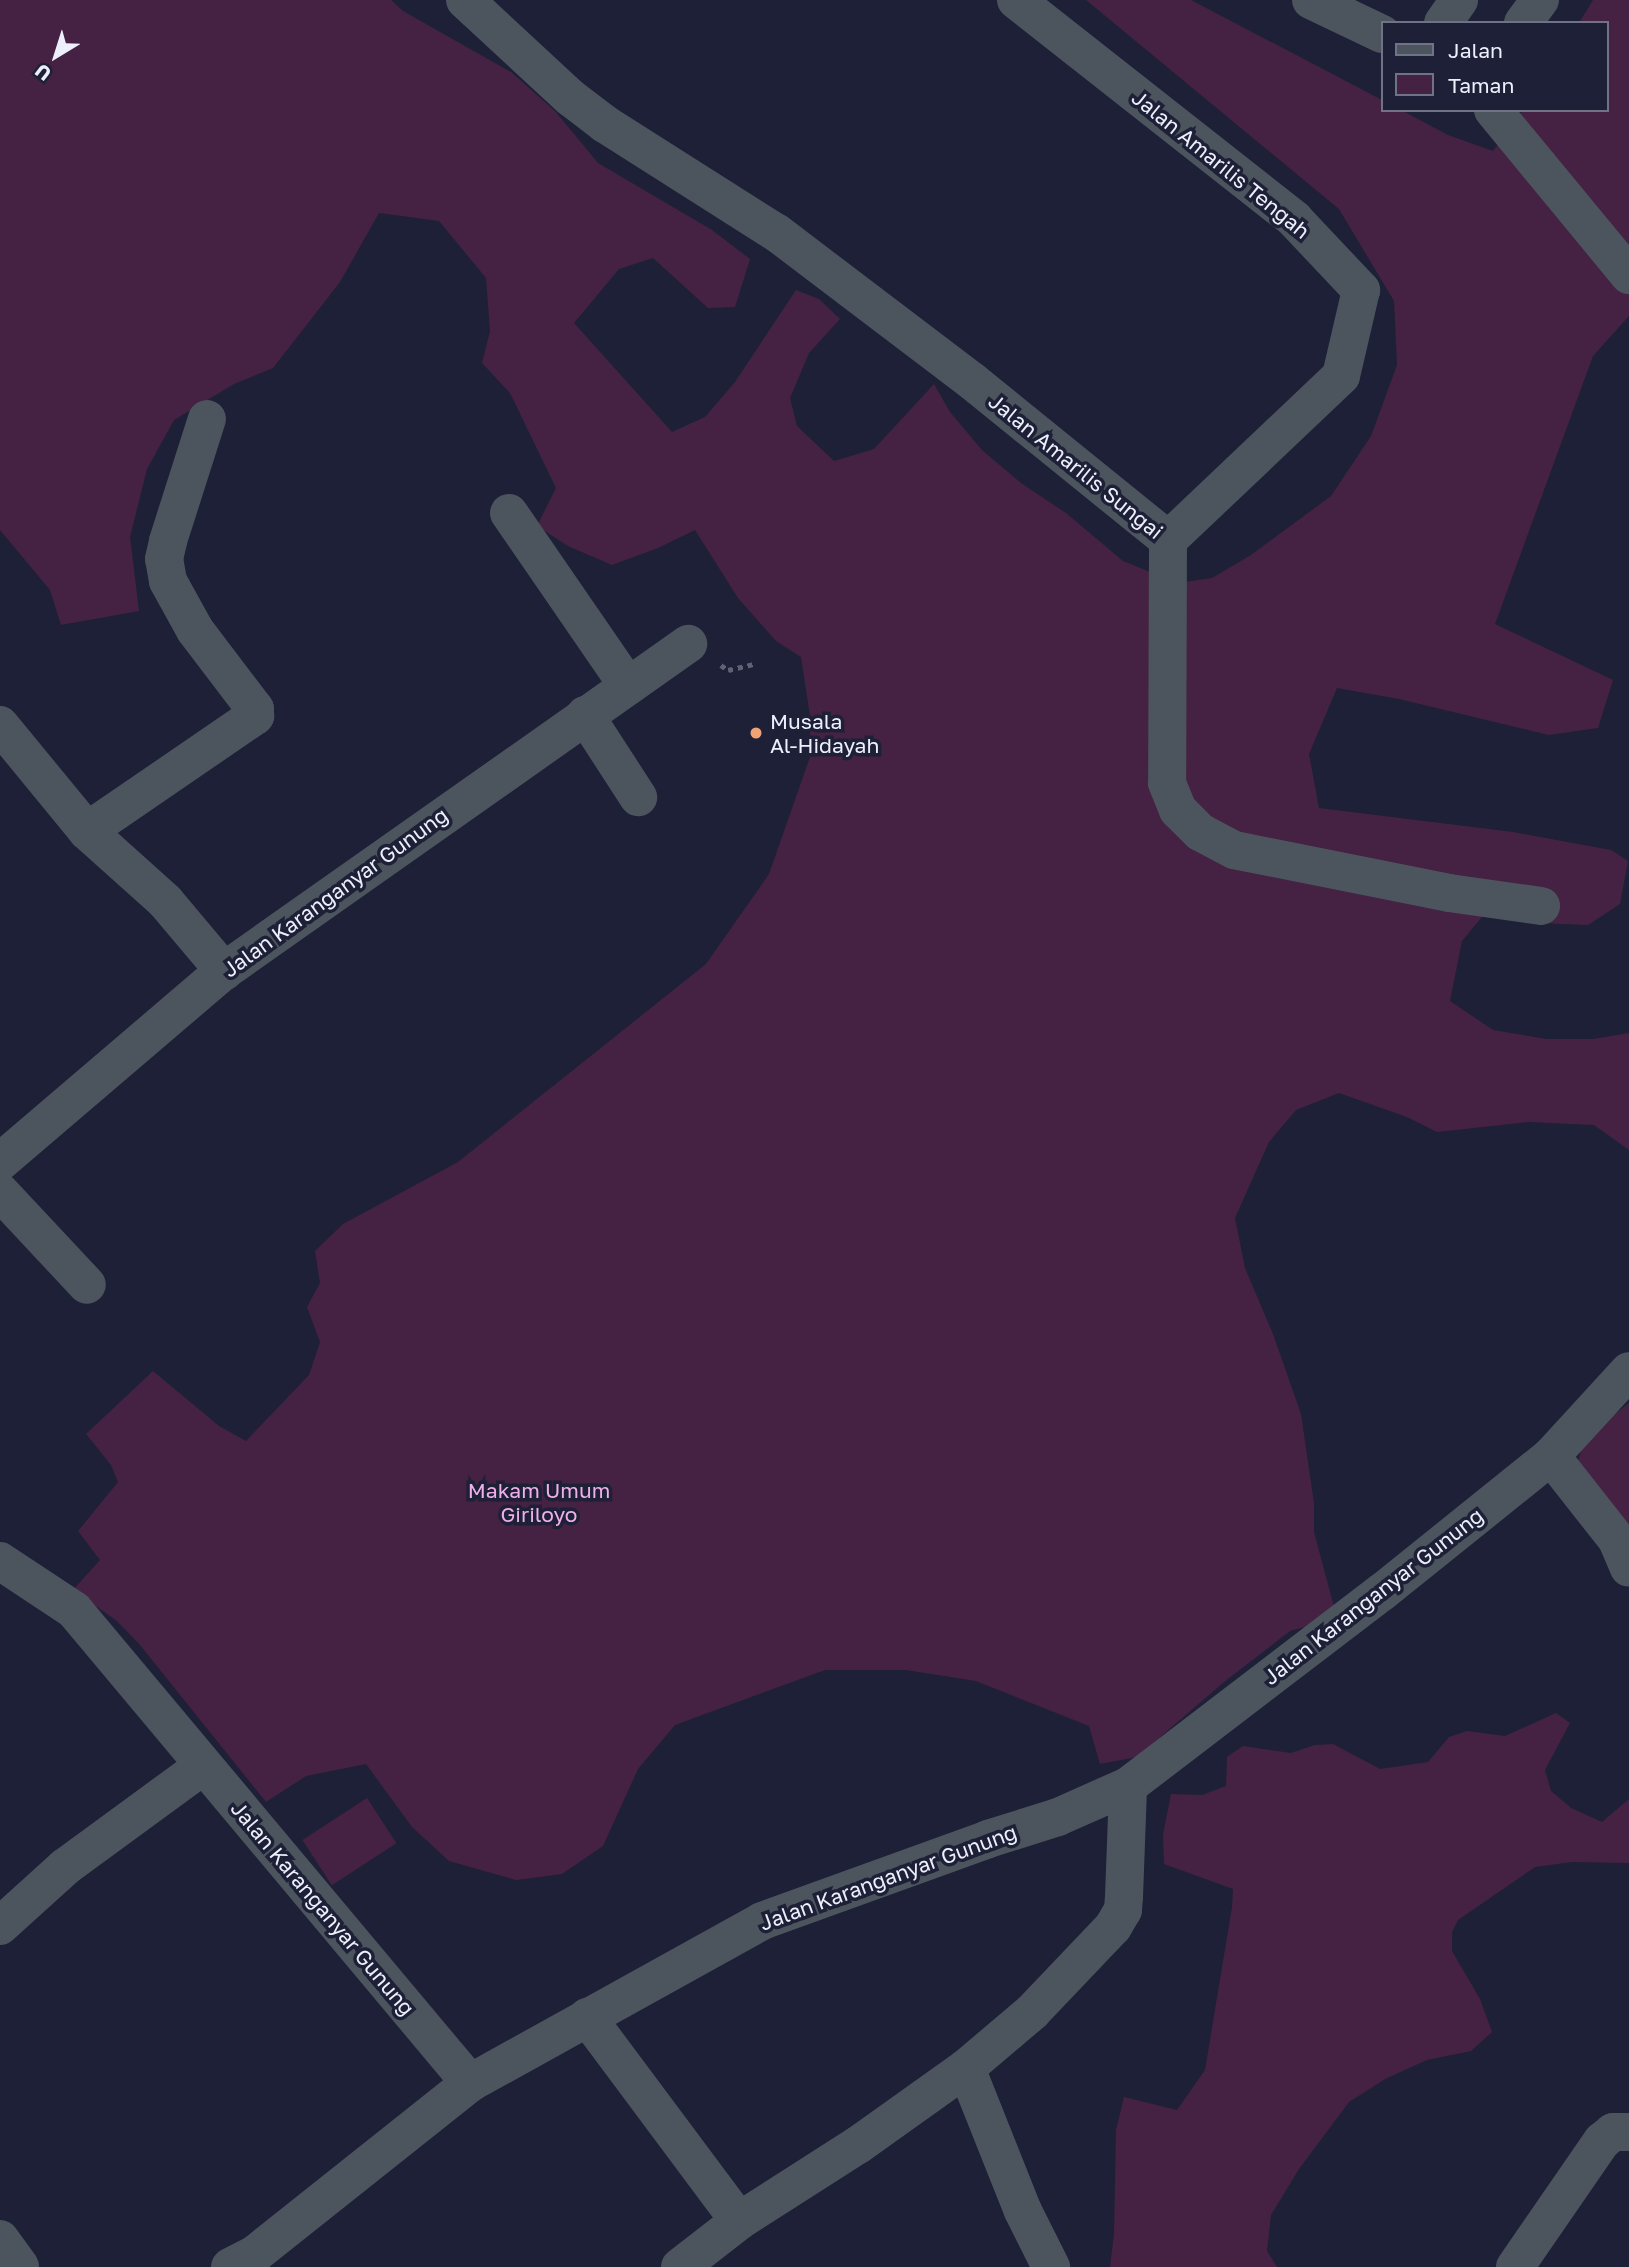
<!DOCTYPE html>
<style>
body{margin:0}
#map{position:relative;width:1629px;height:2267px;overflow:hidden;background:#1d2036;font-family:"Golos Text",sans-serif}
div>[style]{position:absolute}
.green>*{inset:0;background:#452243;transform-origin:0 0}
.path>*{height:4.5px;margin-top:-2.25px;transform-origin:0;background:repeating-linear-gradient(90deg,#5f6275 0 5px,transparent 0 10px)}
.street>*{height:38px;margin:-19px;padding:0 19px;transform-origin:19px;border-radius:19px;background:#4c555e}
.dots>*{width:19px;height:19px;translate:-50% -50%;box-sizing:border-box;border:4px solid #1d2036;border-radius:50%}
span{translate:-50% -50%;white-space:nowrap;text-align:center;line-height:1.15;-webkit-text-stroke:7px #1d2036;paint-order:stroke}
.street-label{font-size:21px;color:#edf0fc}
.poi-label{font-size:21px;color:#edf0fc}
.left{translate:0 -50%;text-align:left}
.park-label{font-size:21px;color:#efb0e9}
.legend{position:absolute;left:1381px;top:21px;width:228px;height:91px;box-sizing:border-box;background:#1d2036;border:2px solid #707385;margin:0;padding:9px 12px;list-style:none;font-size:21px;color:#edf0fc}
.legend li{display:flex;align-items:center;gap:14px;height:35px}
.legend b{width:35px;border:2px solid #707385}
.north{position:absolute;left:21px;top:21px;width:70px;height:70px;-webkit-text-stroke:5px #1d2036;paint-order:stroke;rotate:218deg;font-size:19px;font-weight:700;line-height:28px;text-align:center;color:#edf0fc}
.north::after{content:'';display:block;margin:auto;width:24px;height:32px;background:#edf0fc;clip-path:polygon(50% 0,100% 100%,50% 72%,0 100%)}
</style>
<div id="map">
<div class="green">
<i style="clip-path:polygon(0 0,391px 0,403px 11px,511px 72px,555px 111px,598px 163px,712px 230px,750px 259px,735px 307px,708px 308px,653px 258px,619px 269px,574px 323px,672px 432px,705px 417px,735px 382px,796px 290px,819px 299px,840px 319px,809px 353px,790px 398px,797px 426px,834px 461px,874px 449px,934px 384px,950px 412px,982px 450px,1021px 483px,1066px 513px,1123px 561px,1178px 583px,1212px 578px,1251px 555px,1331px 496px,1371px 436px,1397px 365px,1394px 301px,1339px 209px,1086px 0,1191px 0,1382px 100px,1382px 110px,1401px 110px,1448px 135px,1493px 151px,1523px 110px,1606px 110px,1606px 23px,1579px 23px,1593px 0,1629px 0,1629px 316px,1593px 356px,1495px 624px,1613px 680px,1598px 728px,1549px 735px,1399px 699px,1337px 688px,1309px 754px,1319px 808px,1513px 832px,1611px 850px,1628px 861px,1620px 904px,1588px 925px,1540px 923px,1486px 912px,1462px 941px,1450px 1001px,1493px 1030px,1546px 1039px,1593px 1039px,1629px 1033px,1629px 1150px,1594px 1125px,1529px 1122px,1437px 1132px,1407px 1117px,1339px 1093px,1296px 1110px,1269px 1142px,1235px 1218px,1245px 1268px,1273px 1334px,1301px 1414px,1314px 1503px,1314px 1532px,1337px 1618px,1290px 1631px,1224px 1682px,1137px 1757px,1100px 1764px,1089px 1726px,976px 1681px,906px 1670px,825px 1670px,675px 1725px,638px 1769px,603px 1846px,562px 1874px,516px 1880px,449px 1861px,412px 1827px,366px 1764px,306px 1776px,266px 1802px,140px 1645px,117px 1621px,73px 1590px,100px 1560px,78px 1531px,118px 1482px,111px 1465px,86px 1434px,153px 1371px,219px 1426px,246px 1441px,309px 1375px,320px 1342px,307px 1307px,320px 1283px,315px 1251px,343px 1224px,458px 1162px,706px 964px,769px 874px,810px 757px,810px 716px,801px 657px,776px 641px,738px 598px,695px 530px,658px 548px,612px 565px,568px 546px,537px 526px,556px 488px,510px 393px,482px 363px,490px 331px,486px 278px,439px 221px,379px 213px,340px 282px,273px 368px,234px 384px,174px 420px,147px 469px,130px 537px,139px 611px,61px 625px,50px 590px,0 530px)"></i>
<i style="clip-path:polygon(1629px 1403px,1629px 1536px,1573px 1476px,1586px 1436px)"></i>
<i style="clip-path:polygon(1556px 1713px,1570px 1723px,1545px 1770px,1551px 1791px,1571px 1808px,1602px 1822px,1629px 1799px,1629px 1863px,1572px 1862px,1535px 1867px,1458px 1920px,1452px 1932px,1452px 1951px,1480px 1999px,1492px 2032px,1471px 2051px,1427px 2060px,1387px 2078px,1349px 2102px,1299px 2169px,1271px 2215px,1267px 2251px,1277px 2267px,1110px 2267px,1114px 2234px,1116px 2130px,1124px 2097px,1177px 2110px,1205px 2070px,1232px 1907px,1233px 1889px,1164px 1864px,1163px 1834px,1171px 1794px,1202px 1795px,1226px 1786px,1227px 1757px,1243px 1746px,1291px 1753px,1315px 1745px,1333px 1744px,1380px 1769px,1428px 1762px,1449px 1737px,1467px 1731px,1505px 1736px)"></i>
<i style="left:367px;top:1798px;width:54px;height:77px;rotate:57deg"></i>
</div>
<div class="path">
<i style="left:721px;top:665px;width:9px;rotate:36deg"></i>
<i style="left:728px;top:670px;width:27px;rotate:-13deg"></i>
</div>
<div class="street">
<i style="left:465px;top:0;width:144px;rotate:42.8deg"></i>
<i style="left:571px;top:98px;width:43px;rotate:37.4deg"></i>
<i style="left:605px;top:124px;width:204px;rotate:32.4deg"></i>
<i style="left:777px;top:233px;width:245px;rotate:37.2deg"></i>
<i style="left:972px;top:381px;width:252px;rotate:39deg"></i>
<i style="left:1016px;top:0;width:354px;rotate:38.2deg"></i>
<i style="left:1294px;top:219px;width:98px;rotate:46.7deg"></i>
<i style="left:1361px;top:290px;width:88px;rotate:103.1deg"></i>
<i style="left:1341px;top:376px;width:238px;rotate:136.5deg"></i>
<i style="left:1311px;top:0;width:79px;rotate:25.6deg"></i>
<i style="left:1443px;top:23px;width:28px;rotate:-55deg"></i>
<i style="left:1523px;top:23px;width:29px;rotate:-54deg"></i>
<i style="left:1493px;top:110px;width:214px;rotate:50.5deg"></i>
<i style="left:509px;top:513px;width:210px;rotate:55.5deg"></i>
<i style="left:1168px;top:540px;width:243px;rotate:90.2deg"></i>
<i style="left:1167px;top:783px;width:29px;rotate:68deg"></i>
<i style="left:1178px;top:810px;width:31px;rotate:45deg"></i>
<i style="left:1200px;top:832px;width:38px;rotate:28deg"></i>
<i style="left:1234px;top:850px;width:219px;rotate:11.3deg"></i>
<i style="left:1449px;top:893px;width:93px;rotate:8deg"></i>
<i style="left:585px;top:715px;width:98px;rotate:57.1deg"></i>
<i style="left:0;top:725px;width:137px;rotate:50.6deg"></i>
<i style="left:87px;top:831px;width:105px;rotate:41.9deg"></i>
<i style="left:165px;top:901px;width:92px;rotate:49.9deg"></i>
<i style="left:87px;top:831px;width:204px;rotate:-34.4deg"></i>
<i style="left:255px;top:716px;width:7px;rotate:-90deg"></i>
<i style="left:255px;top:709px;width:99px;rotate:-127.2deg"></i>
<i style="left:195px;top:630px;width:56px;rotate:-118.9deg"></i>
<i style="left:168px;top:581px;width:22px;rotate:-100deg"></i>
<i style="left:164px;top:559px;width:18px;rotate:-77deg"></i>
<i style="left:168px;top:541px;width:128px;rotate:-72.3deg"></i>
<i style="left:0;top:1162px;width:294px;rotate:-40.5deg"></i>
<i style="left:224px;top:971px;width:568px;rotate:-35.17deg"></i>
<i style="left:0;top:1192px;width:127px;rotate:46.9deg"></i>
<i style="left:1551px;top:1456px;width:107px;rotate:51.8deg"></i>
<i style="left:1617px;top:1540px;width:30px;rotate:67deg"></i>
<i style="left:0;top:1561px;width:89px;rotate:33.5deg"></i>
<i style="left:74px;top:1610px;width:617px;rotate:50.06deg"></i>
<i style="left:0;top:1926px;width:88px;rotate:-42.2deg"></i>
<i style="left:65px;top:1867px;width:171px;rotate:-36.2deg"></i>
<i style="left:587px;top:2017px;width:254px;rotate:53.3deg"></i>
<i style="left:966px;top:2068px;width:154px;rotate:68.3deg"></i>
<i style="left:1023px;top:2211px;width:63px;rotate:63.4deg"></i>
<i style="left:0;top:2239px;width:34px;rotate:54deg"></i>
<i style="left:230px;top:2267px;width:28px;rotate:-27deg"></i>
<i style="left:255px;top:2254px;width:275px;rotate:-38.5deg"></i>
<i style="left:470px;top:2083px;width:334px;rotate:-29deg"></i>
<i style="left:762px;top:1921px;width:240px;rotate:-19.9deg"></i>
<i style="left:988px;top:1839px;width:73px;rotate:-17.4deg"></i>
<i style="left:1058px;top:1817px;width:77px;rotate:-23.9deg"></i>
<i style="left:1128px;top:1786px;width:320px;rotate:-37.4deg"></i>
<i style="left:1382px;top:1592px;width:217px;rotate:-38.8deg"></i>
<i style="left:1551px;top:1456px;width:115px;rotate:-47.5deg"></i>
<i style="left:680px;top:2267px;width:75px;rotate:-37.9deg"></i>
<i style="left:739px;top:2221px;width:141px;rotate:-32.6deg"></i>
<i style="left:858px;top:2145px;width:133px;rotate:-35.5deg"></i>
<i style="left:966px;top:2068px;width:87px;rotate:-40.3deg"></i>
<i style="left:1032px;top:2012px;width:117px;rotate:-46.4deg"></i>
<i style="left:1113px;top:1927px;width:20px;rotate:-60deg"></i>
<i style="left:1123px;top:1910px;width:13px;rotate:-86deg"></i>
<i style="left:1124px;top:1897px;width:111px;rotate:-87.9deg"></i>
<i style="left:1515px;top:2267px;width:153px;rotate:-55.4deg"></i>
<i style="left:1602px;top:2141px;width:14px;rotate:-39deg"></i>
<i style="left:1613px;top:2132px;width:16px"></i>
</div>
<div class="dots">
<i style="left:756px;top:733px;background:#efa377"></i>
</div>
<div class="street-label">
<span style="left:1221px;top:164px;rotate:39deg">Jalan Amarilis Tengah</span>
<span style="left:1076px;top:466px;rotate:39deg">Jalan Amarilis Sungai</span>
<span style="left:335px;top:892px;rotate:-36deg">Jalan Karanganyar Gunung</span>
<span style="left:1373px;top:1596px;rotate:-38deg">Jalan Karanganyar Gunung</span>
<span style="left:888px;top:1877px;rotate:-20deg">Jalan Karanganyar Gunung</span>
<span style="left:323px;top:1908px;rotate:50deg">Jalan Karanganyar Gunung</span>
</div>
<div class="poi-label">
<span class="left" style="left:770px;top:733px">Musala<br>Al-Hidayah</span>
</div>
<div class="park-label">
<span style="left:539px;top:1502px">Makam Umum<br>Giriloyo</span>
</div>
<ul class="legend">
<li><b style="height:9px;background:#4c555e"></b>Jalan</li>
<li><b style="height:19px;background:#452243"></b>Taman</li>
</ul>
<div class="north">U</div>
</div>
